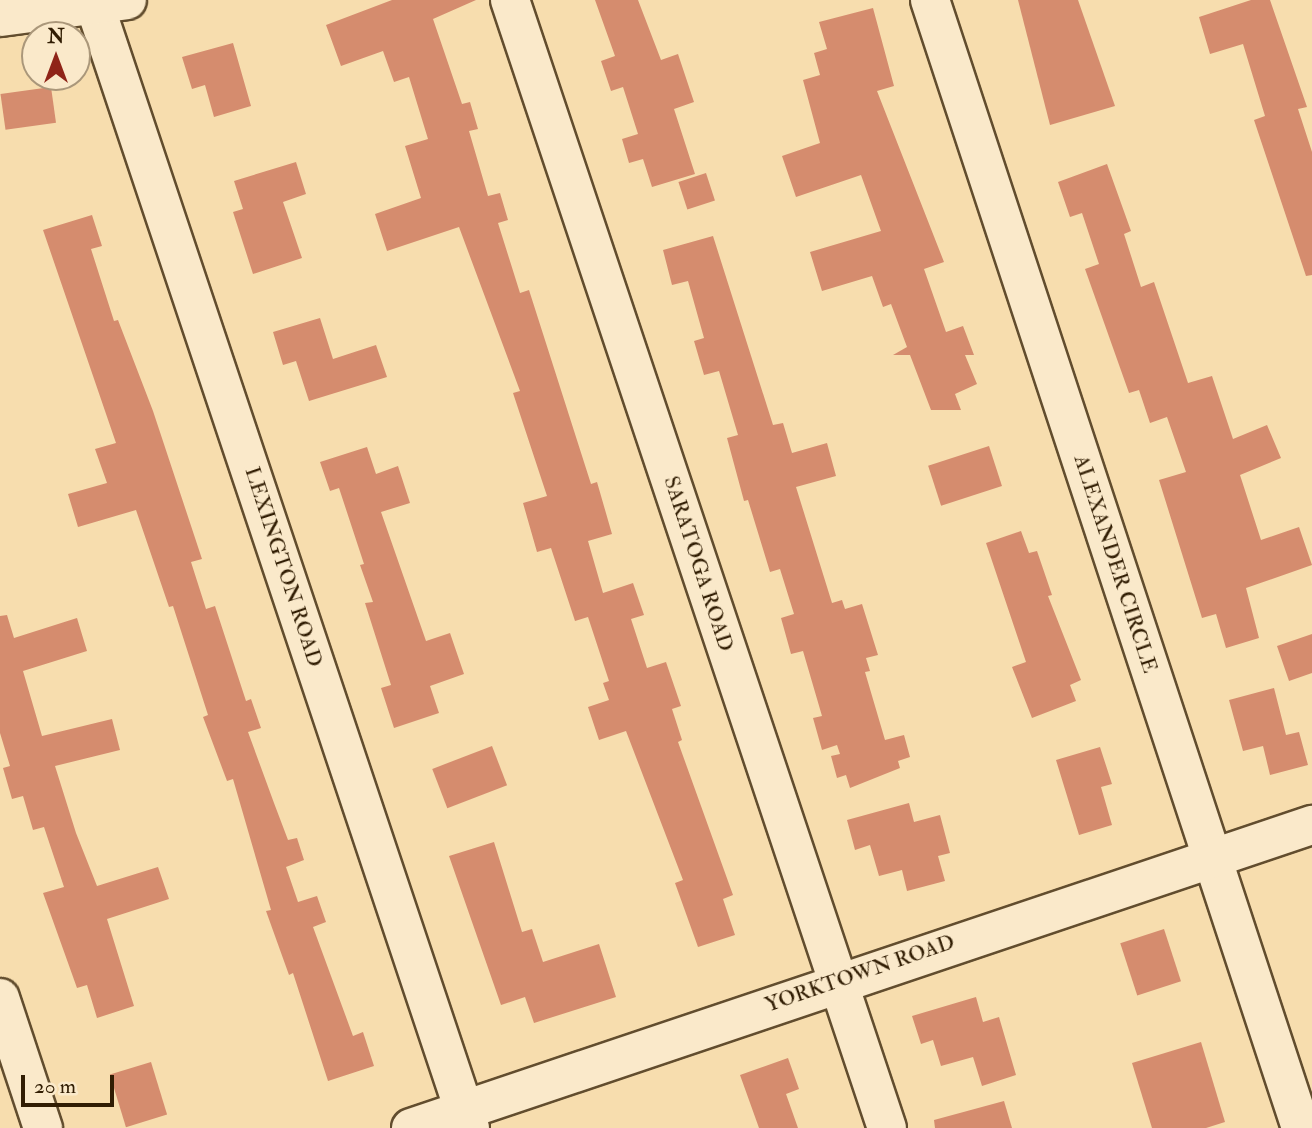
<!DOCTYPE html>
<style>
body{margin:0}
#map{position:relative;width:1312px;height:1128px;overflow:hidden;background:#f7ddae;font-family:"IM FELL Double Pica",serif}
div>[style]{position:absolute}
.building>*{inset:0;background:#d58c6e;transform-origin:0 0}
.roads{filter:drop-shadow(2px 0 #624d2e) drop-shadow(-2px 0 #624d2e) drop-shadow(0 2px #624d2e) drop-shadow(0 -2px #624d2e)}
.minor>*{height:38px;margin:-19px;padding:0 19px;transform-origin:19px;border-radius:19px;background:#fae9ca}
span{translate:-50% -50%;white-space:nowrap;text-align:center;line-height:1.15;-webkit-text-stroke:5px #fae9ca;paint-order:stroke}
.street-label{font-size:21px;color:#311d03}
.north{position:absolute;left:21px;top:21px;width:70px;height:70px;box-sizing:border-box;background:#fae9ca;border:2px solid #aa977a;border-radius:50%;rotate:0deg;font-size:19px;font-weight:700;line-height:28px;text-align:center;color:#311d03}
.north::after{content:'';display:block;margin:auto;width:24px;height:32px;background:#8f2418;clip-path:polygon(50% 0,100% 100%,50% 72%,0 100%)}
.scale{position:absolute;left:21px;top:1075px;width:93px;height:32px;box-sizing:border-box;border:4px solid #311d03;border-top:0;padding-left:9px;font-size:21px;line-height:24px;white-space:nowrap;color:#311d03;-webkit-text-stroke:5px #fae9ca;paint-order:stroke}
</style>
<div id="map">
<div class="building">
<i style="clip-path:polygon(392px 0,476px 0,433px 19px,462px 104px,470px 102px,478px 129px,469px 131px,488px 196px,500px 193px,508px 220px,498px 223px,520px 293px,529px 290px,591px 484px,597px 482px,612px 534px,588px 541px,603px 593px,633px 583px,644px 615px,631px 619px,647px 668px,666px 662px,681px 706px,672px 709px,682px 740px,678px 742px,733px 895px,723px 899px,735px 935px,698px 947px,675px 883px,683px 880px,626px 731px,599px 740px,588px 707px,609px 700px,603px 683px,609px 681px,588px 617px,575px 621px,551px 548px,537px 552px,523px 503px,547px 496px,513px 393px,520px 391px,459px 227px,387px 251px,375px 214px,421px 198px,405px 146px,428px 139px,409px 77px,394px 82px,383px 51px,341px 66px,326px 25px)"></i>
<i style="clip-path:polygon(595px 0,638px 0,661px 60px,678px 54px,694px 102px,674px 109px,695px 174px,652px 187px,643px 159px,629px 163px,622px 139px,638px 134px,623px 87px,611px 91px,601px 61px,615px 56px)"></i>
<i style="clip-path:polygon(1018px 0,1078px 0,1115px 106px,1050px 125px)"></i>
<i style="clip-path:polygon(1251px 0,1270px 0,1307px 107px,1298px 109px,1312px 152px,1312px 275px,1306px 276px,1254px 120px,1265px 116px,1243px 44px,1210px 54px,1199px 17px)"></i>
<i style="clip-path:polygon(873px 8px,894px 86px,877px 91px,944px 262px,924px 269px,946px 332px,963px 326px,974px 355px,965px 355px,977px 384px,955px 394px,961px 410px,931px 410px,910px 355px,893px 355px,907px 347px,891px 304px,883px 307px,872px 276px,822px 291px,810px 252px,881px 231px,861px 175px,796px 197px,782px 156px,820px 143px,803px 80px,820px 75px,814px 53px,827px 49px,819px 22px)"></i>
<i style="clip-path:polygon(233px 43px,251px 106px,214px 117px,205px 85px,192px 89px,182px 57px)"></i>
<i style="left:51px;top:87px;width:36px;height:51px;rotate:82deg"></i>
<i style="clip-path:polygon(296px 162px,306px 194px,283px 202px,302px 258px,253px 274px,233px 212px,243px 209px,234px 181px)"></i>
<i style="clip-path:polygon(1107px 164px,1131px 231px,1124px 234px,1141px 287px,1154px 282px,1188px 383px,1212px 376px,1233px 439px,1267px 425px,1281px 458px,1240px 475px,1261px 540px,1299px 527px,1312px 565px,1246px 588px,1259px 638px,1226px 648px,1216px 614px,1202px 618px,1159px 480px,1186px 472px,1167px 417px,1150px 423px,1139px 390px,1129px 393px,1085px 269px,1099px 264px,1082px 213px,1070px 217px,1058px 182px)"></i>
<i style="left:706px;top:173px;width:29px;height:29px;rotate:72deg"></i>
<i style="clip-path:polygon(92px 215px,102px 246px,91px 249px,114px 321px,118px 320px,153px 411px,202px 559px,191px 562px,206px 609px,215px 606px,246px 701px,251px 699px,261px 728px,248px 732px,274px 803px,288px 840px,297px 838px,304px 860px,286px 867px,298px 902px,317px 896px,326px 922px,313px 927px,353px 1036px,363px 1032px,374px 1066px,328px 1081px,293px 973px,289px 975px,266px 911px,271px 910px,233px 779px,227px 781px,203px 717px,208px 715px,173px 606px,169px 607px,136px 510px,78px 527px,68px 494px,107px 483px,95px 449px,116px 443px,43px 230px)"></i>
<i style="clip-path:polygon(713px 236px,773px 425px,783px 423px,792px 453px,827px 443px,836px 476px,796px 487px,832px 603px,842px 600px,845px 609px,862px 604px,878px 655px,866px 658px,870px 671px,865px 672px,885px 740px,904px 735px,910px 757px,898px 761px,900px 768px,850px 788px,846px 775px,837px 778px,831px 756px,840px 754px,837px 745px,822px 750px,813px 718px,822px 716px,803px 651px,791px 654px,781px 618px,794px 614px,780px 569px,770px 572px,748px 500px,744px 501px,727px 438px,738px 435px,719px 371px,704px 375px,694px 341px,704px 338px,688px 281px,672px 285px,663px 250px)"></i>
<i style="clip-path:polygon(320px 318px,333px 359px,376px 345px,387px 377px,309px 401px,296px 361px,283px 365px,273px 332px)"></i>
<i style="left:989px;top:446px;width:42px;height:64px;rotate:72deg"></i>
<i style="clip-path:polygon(367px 447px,376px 474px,398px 466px,410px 503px,381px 512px,426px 641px,450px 633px,464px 674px,430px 686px,439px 713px,394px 728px,381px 688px,391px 685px,365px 603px,373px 602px,360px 565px,364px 564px,339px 488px,330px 491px,320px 462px)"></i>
<i style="clip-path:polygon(1021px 531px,1029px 553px,1037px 551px,1052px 595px,1048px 596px,1081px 680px,1070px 685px,1076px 701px,1032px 718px,1012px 667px,1026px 662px,986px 543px)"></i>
<i style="clip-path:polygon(7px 615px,14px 638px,77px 618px,87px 651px,23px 671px,42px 736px,112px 719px,120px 750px,55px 766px,76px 833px,97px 886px,158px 867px,169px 899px,107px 919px,134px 1006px,97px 1018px,87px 985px,77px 988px,43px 893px,64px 887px,44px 827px,33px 830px,23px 796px,12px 799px,3px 768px,10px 766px,0 733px,0 616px)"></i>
<i style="clip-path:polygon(1312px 634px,1312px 673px,1289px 681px,1277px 646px)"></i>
<i style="clip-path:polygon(1274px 688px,1286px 735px,1299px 732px,1308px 765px,1270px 775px,1263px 746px,1243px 751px,1229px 700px)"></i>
<i style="left:492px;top:746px;width:42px;height:64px;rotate:69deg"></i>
<i style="clip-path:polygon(1100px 747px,1112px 784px,1101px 787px,1112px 825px,1079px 835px,1056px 760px)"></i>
<i style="clip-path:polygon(909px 803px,914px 822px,940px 815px,950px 853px,938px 856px,945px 881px,907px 891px,902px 870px,879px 876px,870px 845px,855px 850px,847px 820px)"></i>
<i style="clip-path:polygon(494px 842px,522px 932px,532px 929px,543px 962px,599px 944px,616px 997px,534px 1023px,525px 997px,501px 1005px,449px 856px)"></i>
<i style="left:1164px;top:929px;width:55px;height:46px;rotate:72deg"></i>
<i style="clip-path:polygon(976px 997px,983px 1022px,999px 1017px,1016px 1075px,982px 1086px,973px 1057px,941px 1066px,933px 1040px,921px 1044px,912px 1016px)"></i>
<i style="clip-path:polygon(1201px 1042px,1225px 1122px,1206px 1128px,1152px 1128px,1132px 1063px)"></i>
<i style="clip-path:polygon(788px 1058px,799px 1089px,786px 1094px,798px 1128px,759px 1128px,740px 1075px)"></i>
<i style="left:151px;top:1062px;width:55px;height:43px;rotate:73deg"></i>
<i style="clip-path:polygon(1004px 1101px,1012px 1128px,935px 1128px,934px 1120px)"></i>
</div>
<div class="roads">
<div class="minor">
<i style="left:510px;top:0;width:1189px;rotate:71.52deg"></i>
<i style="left:930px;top:0;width:1187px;rotate:71.79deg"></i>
<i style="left:95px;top:6px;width:1183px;rotate:71.52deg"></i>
<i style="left:0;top:17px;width:128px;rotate:-7.6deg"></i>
<i style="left:0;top:998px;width:137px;rotate:71.7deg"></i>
<i style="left:411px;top:1128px;width:951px;rotate:-18.59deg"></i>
</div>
</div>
<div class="street-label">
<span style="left:698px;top:564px;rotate:72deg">SARATOGA ROAD</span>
<span style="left:1115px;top:564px;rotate:72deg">ALEXANDER CIRCLE</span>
<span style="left:283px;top:567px;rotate:72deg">LEXINGTON ROAD</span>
<span style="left:860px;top:974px;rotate:-19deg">YORKTOWN ROAD</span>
</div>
<div class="north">N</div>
<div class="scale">20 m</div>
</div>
